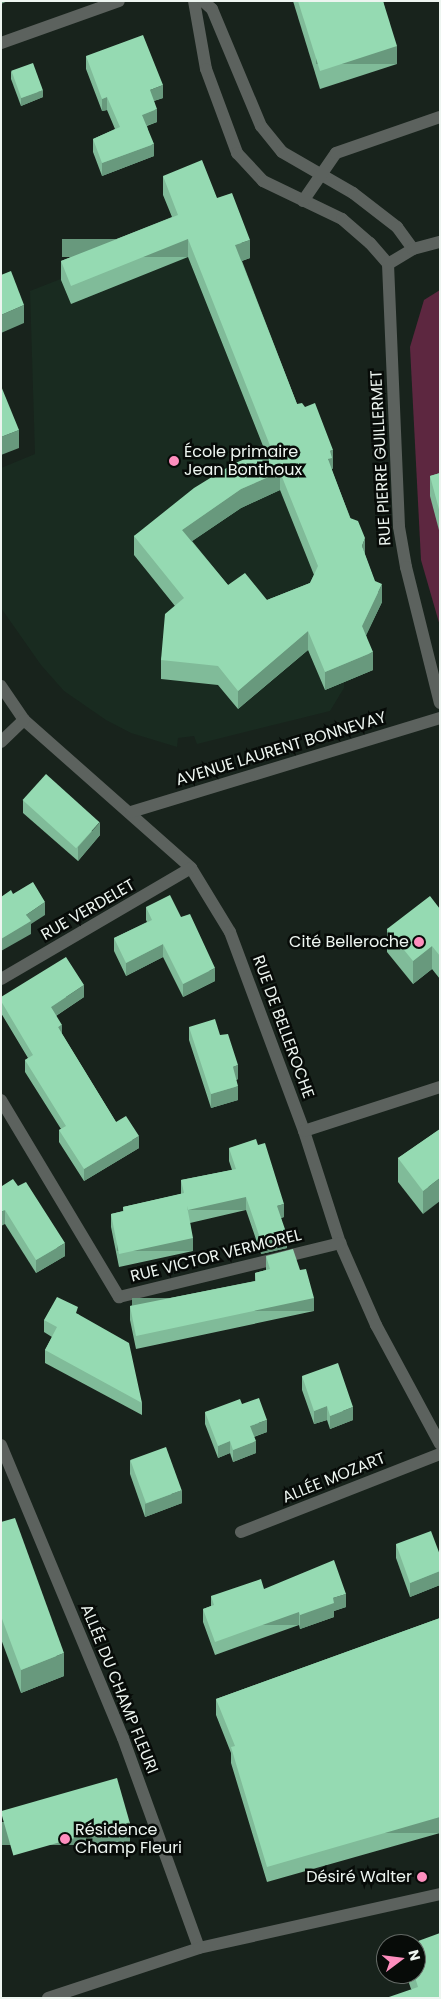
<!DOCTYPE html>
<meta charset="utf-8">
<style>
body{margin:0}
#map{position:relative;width:441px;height:1999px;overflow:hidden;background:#18231c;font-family:Poppins,sans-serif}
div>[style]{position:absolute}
.built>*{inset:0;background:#192b20}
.green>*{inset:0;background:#5d2740}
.minor>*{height:12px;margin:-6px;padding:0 6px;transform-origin:6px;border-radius:6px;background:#5c625e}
.wall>*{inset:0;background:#80bb99}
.shaded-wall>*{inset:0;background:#68997d;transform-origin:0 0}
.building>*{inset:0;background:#95dab2;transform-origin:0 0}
.dots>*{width:14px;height:14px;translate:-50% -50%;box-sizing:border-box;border:2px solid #070b08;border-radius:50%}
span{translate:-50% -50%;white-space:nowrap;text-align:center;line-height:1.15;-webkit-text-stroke:5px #070b08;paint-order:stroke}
.poi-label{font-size:16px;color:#edf5f0}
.left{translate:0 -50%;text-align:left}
.right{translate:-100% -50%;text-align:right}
.street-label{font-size:16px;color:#edf5f0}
.frame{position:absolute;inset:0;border:2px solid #edf5f0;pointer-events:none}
.north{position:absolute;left:376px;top:1934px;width:50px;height:50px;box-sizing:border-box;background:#070b08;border:1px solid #636965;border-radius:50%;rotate:75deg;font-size:14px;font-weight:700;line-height:20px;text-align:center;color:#edf5f0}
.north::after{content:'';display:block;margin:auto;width:18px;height:22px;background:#fe8ebe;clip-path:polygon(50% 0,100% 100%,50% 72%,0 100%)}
</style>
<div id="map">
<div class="built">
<i style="clip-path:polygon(202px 178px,297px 422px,333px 468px,330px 470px,382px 602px,363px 644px,373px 670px,344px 683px,344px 688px,330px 711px,197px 744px,194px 736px,178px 738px,177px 747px,131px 733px,106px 720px,64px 691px,41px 665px,1px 608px,1px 468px,35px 454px,30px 291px,178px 233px,163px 195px)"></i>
</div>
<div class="green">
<i style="clip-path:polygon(440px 290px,440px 626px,421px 560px,410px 347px,424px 300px)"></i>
</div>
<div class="minor">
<i style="left:194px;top:1px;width:69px;rotate:80deg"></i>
<i style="left:206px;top:69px;width:90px;rotate:69.7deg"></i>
<i style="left:237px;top:153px;width:38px;rotate:47deg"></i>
<i style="left:263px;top:181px;width:88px;rotate:25.7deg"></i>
<i style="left:342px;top:219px;width:37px;rotate:41deg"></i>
<i style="left:370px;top:243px;width:28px;rotate:49deg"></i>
<i style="left:203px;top:1px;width:12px;rotate:42deg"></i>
<i style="left:212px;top:9px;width:127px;rotate:67.3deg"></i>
<i style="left:261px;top:126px;width:33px;rotate:51deg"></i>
<i style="left:282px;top:152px;width:82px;rotate:30deg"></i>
<i style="left:353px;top:193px;width:56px;rotate:37.7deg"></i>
<i style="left:397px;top:227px;width:27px;rotate:54deg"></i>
<i style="left:1px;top:43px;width:125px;rotate:-19.6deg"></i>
<i style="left:303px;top:201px;width:58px;rotate:-55.5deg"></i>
<i style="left:336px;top:153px;width:110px;rotate:-19.1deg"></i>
<i style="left:388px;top:264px;width:263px;rotate:87.6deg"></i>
<i style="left:399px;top:527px;width:41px;rotate:80.1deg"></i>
<i style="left:406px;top:567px;width:140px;rotate:76deg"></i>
<i style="left:388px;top:264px;width:29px;rotate:-31deg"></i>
<i style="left:413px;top:249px;width:28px;rotate:-15deg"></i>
<i style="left:1px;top:686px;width:41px;rotate:55.9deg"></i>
<i style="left:24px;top:720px;width:223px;rotate:41.5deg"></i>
<i style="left:191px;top:868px;width:75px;rotate:58.6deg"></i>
<i style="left:230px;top:932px;width:212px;rotate:69.6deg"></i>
<i style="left:304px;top:1131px;width:118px;rotate:72.2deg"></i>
<i style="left:340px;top:1243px;width:90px;rotate:66.3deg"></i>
<i style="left:376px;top:1325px;width:135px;rotate:61.7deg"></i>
<i style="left:1px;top:742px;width:32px;rotate:-44deg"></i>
<i style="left:131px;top:812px;width:323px;rotate:-16.9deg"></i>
<i style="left:1px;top:979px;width:220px;rotate:-30.3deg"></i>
<i style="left:1px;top:1100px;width:230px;rotate:59.1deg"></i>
<i style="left:119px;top:1297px;width:228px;rotate:-13.7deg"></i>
<i style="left:304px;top:1131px;width:143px;rotate:-17.9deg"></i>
<i style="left:1px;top:1445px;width:317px;rotate:67.4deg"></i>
<i style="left:123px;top:1738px;width:223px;rotate:70.1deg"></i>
<i style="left:241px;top:1532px;width:214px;rotate:-21.4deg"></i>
<i style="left:48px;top:1998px;width:159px;rotate:-18.3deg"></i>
<i style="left:199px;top:1948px;width:247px;rotate:-12.6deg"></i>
</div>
<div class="wall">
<i style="clip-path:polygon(293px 1px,383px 1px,397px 64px,320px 89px)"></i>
<i style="clip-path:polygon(86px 56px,163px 98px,154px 101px,157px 122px,147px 126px,154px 156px,102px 176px,93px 152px,93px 139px,115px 129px,107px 110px,102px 111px,86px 69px)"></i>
<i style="clip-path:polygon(11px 71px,43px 97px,21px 106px,11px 79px)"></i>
<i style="clip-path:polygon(evenodd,163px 176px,217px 198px,250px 258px,242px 261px,297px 404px,333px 468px,332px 469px,332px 471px,365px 555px,382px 602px,366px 635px,373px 670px,325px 690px,308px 650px,238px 709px,218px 685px,161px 679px,161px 660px,175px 606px,134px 555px,134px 536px,265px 451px,188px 257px,71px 304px,61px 280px,61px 261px,172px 217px,163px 195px,163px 176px,280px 490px,314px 575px,310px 583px,267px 600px,228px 585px,192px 541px,241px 508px,280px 490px)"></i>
<i style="clip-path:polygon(440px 473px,440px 534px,430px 496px,430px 476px)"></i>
<i style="clip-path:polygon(23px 800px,100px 835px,78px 861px,23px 813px)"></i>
<i style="clip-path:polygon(146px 907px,181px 917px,215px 981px,183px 997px,163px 957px,126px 976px,114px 951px,114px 938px,147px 922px,146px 920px)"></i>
<i style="clip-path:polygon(440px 909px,440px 979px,432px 969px,413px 984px,387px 952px,387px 929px)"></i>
<i style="clip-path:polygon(1px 997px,84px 997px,56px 1016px,62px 1034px,116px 1122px,139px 1148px,84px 1181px,59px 1142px,59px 1130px,61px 1129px,25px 1072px,25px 1060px,28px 1058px,1px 1013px)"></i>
<i style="clip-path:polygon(189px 1027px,220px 1035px,238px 1079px,236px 1080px,238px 1100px,211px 1108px,189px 1040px)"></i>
<i style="clip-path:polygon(440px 1129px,423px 1214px,398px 1182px,398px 1158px)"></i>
<i style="clip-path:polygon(229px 1148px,284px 1217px,281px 1218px,287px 1248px,261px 1254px,246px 1210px,190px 1223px,193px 1251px,119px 1267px,111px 1227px,111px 1214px,123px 1211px,123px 1207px,181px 1194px,181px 1180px,232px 1170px,229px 1161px)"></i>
<i style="clip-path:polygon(1px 1185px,65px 1256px,36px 1273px,5px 1224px)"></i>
<i style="clip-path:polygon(266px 1256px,314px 1311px,136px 1349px,130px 1320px,130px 1306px,255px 1281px,255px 1273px,266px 1270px)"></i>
<i style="clip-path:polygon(78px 1314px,142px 1403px,142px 1415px,45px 1363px,45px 1350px,52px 1337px,44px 1332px,44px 1320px)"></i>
<i style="clip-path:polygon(302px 1376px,353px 1420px,330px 1429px,327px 1420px,314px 1424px,302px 1390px)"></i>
<i style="clip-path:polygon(242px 1404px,267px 1432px,254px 1437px,256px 1453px,233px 1462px,230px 1453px,218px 1458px,205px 1424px,205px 1412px)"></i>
<i style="clip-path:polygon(130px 1460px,182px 1503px,145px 1517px,130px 1474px)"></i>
<i style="clip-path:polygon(1px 1522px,64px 1676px,21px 1693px,1px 1639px)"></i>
<i style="clip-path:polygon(396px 1544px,440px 1555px,440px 1585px,410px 1597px,396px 1558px)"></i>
<i style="clip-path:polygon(264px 1589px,346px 1607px,334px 1611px,334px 1617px,300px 1629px,299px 1625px,215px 1655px,203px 1622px,203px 1609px,211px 1606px,211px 1596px)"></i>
<i style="clip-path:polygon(440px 1618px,440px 1833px,267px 1882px,231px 1763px,231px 1753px,216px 1715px,216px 1699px)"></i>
<i style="clip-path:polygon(406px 1974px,416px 1974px,440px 1998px,411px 1989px)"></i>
</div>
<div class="shaded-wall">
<i style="clip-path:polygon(1px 1px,8px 1px,1px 4px)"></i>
<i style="left:397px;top:46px;width:18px;height:81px;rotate:90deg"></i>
<i style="clip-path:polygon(163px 85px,163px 98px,150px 102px,150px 90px)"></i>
<i style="clip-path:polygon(43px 90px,43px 97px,21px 106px,21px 98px)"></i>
<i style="clip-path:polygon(107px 97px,107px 110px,102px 111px,102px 99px)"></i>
<i style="clip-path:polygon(157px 109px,157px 122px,142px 127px,142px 115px)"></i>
<i style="clip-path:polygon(154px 144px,154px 156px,102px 176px,102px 163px)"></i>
<i style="left:188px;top:239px;width:18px;height:126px;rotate:90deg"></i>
<i style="clip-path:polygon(250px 240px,250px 258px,235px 263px,235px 245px)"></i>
<i style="clip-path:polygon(24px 305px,24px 323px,1px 333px,1px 315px)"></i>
<i style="clip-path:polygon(19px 430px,19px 448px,1px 455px,1px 437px)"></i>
<i style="clip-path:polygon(333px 450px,333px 468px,332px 469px,332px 476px,328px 459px,330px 451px)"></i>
<i style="clip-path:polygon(280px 472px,280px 490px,241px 508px,182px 548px,182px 530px,241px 489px)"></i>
<i style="clip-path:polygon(365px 538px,365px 557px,362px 546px)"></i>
<i style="clip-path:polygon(382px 584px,382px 602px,362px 644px,362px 626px)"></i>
<i style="clip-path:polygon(308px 631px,308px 650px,238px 709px,238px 691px)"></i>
<i style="clip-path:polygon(373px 652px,373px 670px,325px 690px,325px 672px)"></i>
<i style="clip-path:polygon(100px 822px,100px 835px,78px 861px,78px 847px)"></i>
<i style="clip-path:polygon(45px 902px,45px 915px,31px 924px,31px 934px,1px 951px,1px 939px,26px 915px)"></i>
<i style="clip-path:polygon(163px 944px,163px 957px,126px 976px,126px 963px)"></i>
<i style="clip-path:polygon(432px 946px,432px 969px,413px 984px,413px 961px)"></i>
<i style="clip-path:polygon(215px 968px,215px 981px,183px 997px,183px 984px)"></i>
<i style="clip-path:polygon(84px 985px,84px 997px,51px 1019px,51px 1007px)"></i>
<i style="clip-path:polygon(62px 1025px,62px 1037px,58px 1027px)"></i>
<i style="clip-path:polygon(238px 1065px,238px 1079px,233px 1081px,233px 1067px)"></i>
<i style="clip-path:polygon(238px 1086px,238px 1100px,211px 1108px,211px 1094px)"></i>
<i style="clip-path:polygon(139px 1136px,139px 1148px,84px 1181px,84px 1169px)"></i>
<i style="clip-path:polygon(440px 1178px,440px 1201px,423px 1214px,423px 1191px)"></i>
<i style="left:246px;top:1197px;width:13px;height:59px;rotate:90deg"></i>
<i style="clip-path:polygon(284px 1204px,284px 1217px,277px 1219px,277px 1206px)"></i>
<i style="clip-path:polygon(5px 1210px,5px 1224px,1px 1226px,1px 1212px)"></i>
<i style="clip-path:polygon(287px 1235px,287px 1248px,261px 1254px,261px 1241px)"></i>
<i style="left:193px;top:1238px;width:13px;height:76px;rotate:90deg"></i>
<i style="clip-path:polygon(65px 1243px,65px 1256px,36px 1273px,36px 1260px)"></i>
<i style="left:314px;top:1298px;width:13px;height:182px;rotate:90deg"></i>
<i style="clip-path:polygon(327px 1406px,327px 1420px,314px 1424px,314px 1411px)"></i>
<i style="clip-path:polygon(353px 1407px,353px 1420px,330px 1429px,330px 1416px)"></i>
<i style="clip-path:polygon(267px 1420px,267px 1432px,250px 1438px,250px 1426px)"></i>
<i style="clip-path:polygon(230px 1441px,230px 1453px,218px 1458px,218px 1446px)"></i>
<i style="clip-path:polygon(256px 1441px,256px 1453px,233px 1462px,233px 1450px)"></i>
<i style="clip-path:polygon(182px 1490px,182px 1503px,145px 1517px,145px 1504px)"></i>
<i style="clip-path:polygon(440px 1571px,440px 1585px,410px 1597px,410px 1583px)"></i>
<i style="clip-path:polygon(346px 1594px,346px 1607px,334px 1611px,334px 1617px,300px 1629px,300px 1615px,333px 1598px)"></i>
<i style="left:299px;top:1612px;width:13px;height:89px;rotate:90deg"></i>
<i style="clip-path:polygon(64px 1653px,64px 1676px,21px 1693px,21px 1670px)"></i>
<i style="left:440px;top:1817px;width:16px;height:180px;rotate:90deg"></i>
<i style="left:130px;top:1822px;width:23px;height:134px;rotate:90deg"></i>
</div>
<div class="building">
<i style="clip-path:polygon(298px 1px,383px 1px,397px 46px,320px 71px)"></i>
<i style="clip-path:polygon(143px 35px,163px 85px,150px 90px,157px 109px,142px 115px,154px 144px,102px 163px,93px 139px,120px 127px,107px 97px,102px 99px,86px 56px)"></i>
<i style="left:33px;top:63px;width:29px;height:23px;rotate:70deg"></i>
<i style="clip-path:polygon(evenodd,202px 160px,217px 198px,232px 193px,250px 240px,235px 245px,297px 404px,302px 403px,305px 407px,315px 403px,333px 450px,330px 451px,332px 458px,328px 459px,350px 518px,358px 521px,365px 538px,362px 546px,375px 581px,382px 584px,362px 626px,373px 652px,325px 672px,308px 631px,238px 691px,218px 666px,161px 660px,165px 614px,184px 598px,134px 536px,194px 488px,233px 464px,271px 448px,188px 239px,71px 286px,61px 261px,178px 215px,163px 176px,202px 160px,280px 472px,318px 566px,310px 583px,267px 600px,245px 573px,228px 585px,182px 530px,241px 489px,280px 472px)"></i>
<i style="clip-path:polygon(11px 271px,24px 305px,1px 315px,1px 275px)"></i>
<i style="clip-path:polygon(1px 386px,19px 430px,1px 437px)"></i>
<i style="clip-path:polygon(440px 473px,440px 513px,430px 476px)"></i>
<i style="left:46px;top:774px;width:72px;height:35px;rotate:42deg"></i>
<i style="clip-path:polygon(33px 882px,45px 902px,26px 915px,31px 921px,1px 939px,1px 897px,11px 890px,13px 894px)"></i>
<i style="clip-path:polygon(170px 895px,181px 917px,190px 914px,215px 968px,183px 984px,163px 944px,126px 963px,114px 938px,152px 920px,146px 907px)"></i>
<i style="clip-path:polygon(430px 896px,440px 909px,440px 956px,432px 946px,413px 961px,387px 929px)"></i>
<i style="clip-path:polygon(66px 957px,84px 985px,51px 1007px,62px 1025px,58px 1027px,116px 1122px,126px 1116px,139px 1136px,84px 1169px,59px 1130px,66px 1126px,25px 1060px,33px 1055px,1px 1001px,1px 997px)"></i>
<i style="clip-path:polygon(215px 1019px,220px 1035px,228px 1034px,238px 1065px,233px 1067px,238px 1086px,211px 1094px,189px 1027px)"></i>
<i style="clip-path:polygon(440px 1129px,440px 1178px,423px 1191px,398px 1158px)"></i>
<i style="clip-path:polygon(256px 1139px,258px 1145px,265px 1143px,284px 1204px,277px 1206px,287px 1235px,261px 1241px,246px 1197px,188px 1210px,187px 1206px,193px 1238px,119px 1254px,111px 1214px,124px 1211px,123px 1207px,184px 1193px,181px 1180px,236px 1169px,229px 1148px)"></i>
<i style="clip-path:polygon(13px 1179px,18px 1186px,26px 1182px,65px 1243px,36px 1260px,5px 1210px,1px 1212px,1px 1185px,2px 1186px)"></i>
<i style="clip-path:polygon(293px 1249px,300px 1270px,306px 1269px,314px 1298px,136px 1336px,130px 1306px,256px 1281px,255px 1273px,270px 1269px,266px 1256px)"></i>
<i style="clip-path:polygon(57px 1297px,78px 1307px,76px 1313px,129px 1343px,142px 1403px,45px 1350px,57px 1327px,44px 1320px)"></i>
<i style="clip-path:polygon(338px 1363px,353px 1407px,330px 1416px,327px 1406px,314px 1411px,302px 1376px)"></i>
<i style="clip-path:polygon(259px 1398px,267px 1420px,250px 1426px,256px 1441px,233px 1450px,230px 1441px,218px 1446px,205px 1412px,240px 1399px,242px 1404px)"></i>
<i style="left:166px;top:1447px;width:46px;height:38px;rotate:70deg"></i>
<i style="clip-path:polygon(15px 1518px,64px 1653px,21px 1670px,1px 1616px,1px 1522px)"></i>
<i style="clip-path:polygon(431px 1531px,440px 1555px,440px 1571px,410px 1583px,396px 1544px)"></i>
<i style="clip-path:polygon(334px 1560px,346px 1594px,333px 1598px,334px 1603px,300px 1615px,299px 1612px,215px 1642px,203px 1609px,214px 1605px,211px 1596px,261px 1579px,264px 1589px)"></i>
<i style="clip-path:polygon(440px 1618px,440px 1817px,267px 1867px,231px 1747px,235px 1746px,216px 1699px)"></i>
<i style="left:117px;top:1778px;width:46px;height:121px;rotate:74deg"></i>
<i style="clip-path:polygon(440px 1933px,440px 1998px,386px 1998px,418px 1987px,414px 1974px,416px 1974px,416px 1944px,410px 1944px)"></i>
</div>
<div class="dots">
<i style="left:174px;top:461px;background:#fe8ebe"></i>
<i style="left:419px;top:942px;background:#fe8ebe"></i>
<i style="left:65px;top:1839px;background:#fe8ebe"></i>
<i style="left:422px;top:1877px;background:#fe8ebe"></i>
</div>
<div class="poi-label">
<span class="left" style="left:184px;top:461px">École primaire<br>Jean Bonthoux</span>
<span class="right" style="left:409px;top:942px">Cité Belleroche</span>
<span class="left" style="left:75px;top:1839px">Résidence<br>Champ Fleuri</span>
<span class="right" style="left:412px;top:1877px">Désiré Walter</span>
</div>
<div class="street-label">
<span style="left:381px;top:458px;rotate:-93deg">RUE PIERRE GUILLERMET</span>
<span style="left:281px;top:749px;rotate:-17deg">AVENUE LAURENT BONNEVAY</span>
<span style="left:88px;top:910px;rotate:-30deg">RUE VERDELET</span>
<span style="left:283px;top:1027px;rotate:70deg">RUE DE BELLEROCHE</span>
<span style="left:216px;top:1256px;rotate:-14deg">RUE VICTOR VERMOREL</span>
<span style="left:334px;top:1478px;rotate:-22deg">ALLÉE MOZART</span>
<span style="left:119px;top:1689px;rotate:68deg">ALLÉE DU CHAMP FLEURI</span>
</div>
<div class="frame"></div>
<div class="north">N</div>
</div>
